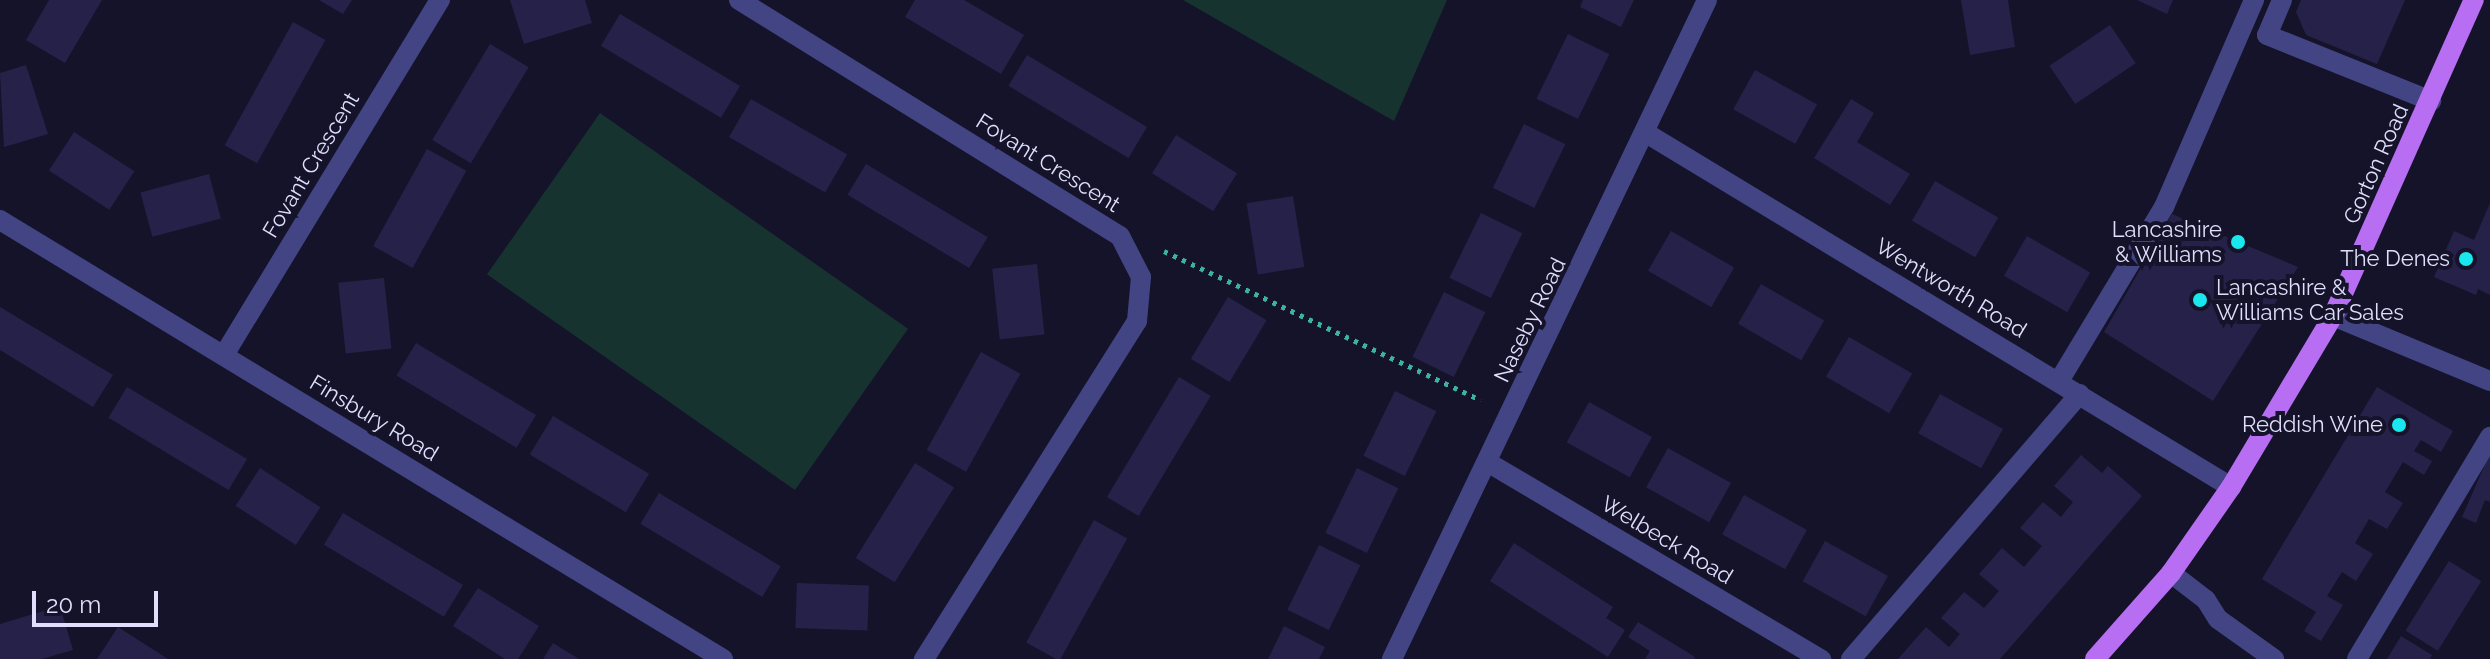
<!DOCTYPE html>
<style>
body{margin:0}
#map{position:relative;width:2490px;height:659px;overflow:hidden;background:#151329;font-family:Raleway,sans-serif}
div>[style]{position:absolute}
.green>*{inset:0;background:#173330;transform-origin:0 0}
.building>*{inset:0;background:#262149;transform-origin:0 0}
.path>*{height:5px;margin-top:-2.5px;transform-origin:0;background:repeating-linear-gradient(90deg,#3bb3a4 0 4px,transparent 0 10px)}
.minor>*{height:20px;margin:-10px;padding:0 10px;transform-origin:10px;border-radius:10px;background:#424484}
.major>*{height:20px;margin:-10px;padding:0 10px;transform-origin:10px;border-radius:10px;background:#b86ef3}
.dots>*{width:22px;height:22px;translate:-50% -50%;box-sizing:border-box;border:4px solid #151329;border-radius:50%}
span{translate:-50% -50%;white-space:nowrap;text-align:center;line-height:1.15;-webkit-text-stroke:8px #151329;paint-order:stroke}
.street-label{font-size:22px;color:#dfdefc}
.poi-label{font-size:22px;color:#dfdefc}
.right{translate:-100% -50%;text-align:right}
.left{translate:0 -50%;text-align:left}
.scale{position:absolute;left:32px;top:591px;width:126px;height:36px;box-sizing:border-box;border:4px solid #dfdefc;border-top:0;padding-left:10px;font-size:24px;line-height:28px;white-space:nowrap;color:#dfdefc;-webkit-text-stroke:6px #151329;paint-order:stroke}
</style>
<div id="map">
<div class="green">
<i style="clip-path:polygon(1183px 0,1447px 0,1394px 121px)"></i>
<i style="left:600px;top:113px;width:376px;height:197px;rotate:35deg"></i>
</div>
<div class="building">
<i style="clip-path:polygon(49px 0,102px 0,65px 63px,26px 40px)"></i>
<i style="clip-path:polygon(319px 0,352px 0,343px 14px)"></i>
<i style="clip-path:polygon(510px 0,585px 0,592px 23px,524px 44px)"></i>
<i style="clip-path:polygon(915px 0,964px 0,1024px 35px,1001px 74px,905px 17px)"></i>
<i style="clip-path:polygon(1583px 0,1634px 0,1621px 27px,1580px 7px)"></i>
<i style="clip-path:polygon(1961px 0,2008px 0,2015px 47px,1970px 55px)"></i>
<i style="clip-path:polygon(2137px 0,2173px 0,2167px 14px)"></i>
<i style="clip-path:polygon(2301px 0,2405px 0,2377px 64px,2306px 35px,2296px 12px)"></i>
<i style="left:620px;top:14px;width:140px;height:37px;rotate:31deg"></i>
<i style="left:293px;top:22px;width:37px;height:141px;rotate:29deg"></i>
<i style="left:2110px;top:25px;width:46px;height:73px;rotate:56deg"></i>
<i style="left:1568px;top:34px;width:46px;height:72px;rotate:26deg"></i>
<i style="left:490px;top:44px;width:45px;height:112px;rotate:31deg"></i>
<i style="left:1027px;top:55px;width:140px;height:36px;rotate:31deg"></i>
<i style="clip-path:polygon(26px 65px,48px 134px,4px 147px,0 73px)"></i>
<i style="left:1755px;top:70px;width:71px;height:45px;rotate:29deg"></i>
<i style="left:751px;top:99px;width:111px;height:44px;rotate:30deg"></i>
<i style="clip-path:polygon(1851px 99px,1874px 113px,1857px 142px,1910px 174px,1890px 205px,1814px 158px)"></i>
<i style="left:1524px;top:124px;width:46px;height:71px;rotate:26deg"></i>
<i style="left:74px;top:132px;width:72px;height:46px;rotate:33deg"></i>
<i style="left:1176px;top:135px;width:72px;height:45px;rotate:32deg"></i>
<i style="left:427px;top:149px;width:45px;height:111px;rotate:29deg"></i>
<i style="left:866px;top:164px;width:142px;height:36px;rotate:31deg"></i>
<i style="left:209px;top:174px;width:46px;height:71px;rotate:75deg"></i>
<i style="left:1935px;top:181px;width:73px;height:46px;rotate:30deg"></i>
<i style="left:1293px;top:196px;width:72px;height:47px;rotate:81deg"></i>
<i style="clip-path:polygon(2490px 203px,2490px 295px,2478px 289px,2476px 295px,2434px 277px,2454px 231px,2474px 240px)"></i>
<i style="left:1481px;top:213px;width:46px;height:72px;rotate:26deg"></i>
<i style="clip-path:polygon(2172px 214px,2298px 267px,2213px 401px,2104px 332px)"></i>
<i style="left:1671px;top:231px;width:73px;height:46px;rotate:30deg"></i>
<i style="left:2027px;top:236px;width:73px;height:46px;rotate:30deg"></i>
<i style="left:1037px;top:264px;width:71px;height:45px;rotate:84deg"></i>
<i style="left:384px;top:278px;width:71px;height:46px;rotate:84deg"></i>
<i style="left:1761px;top:284px;width:73px;height:46px;rotate:30deg"></i>
<i style="left:1444px;top:292px;width:46px;height:72px;rotate:26deg"></i>
<i style="left:1228px;top:297px;width:45px;height:72px;rotate:31deg"></i>
<i style="clip-path:polygon(0 307px,113px 375px,93px 407px,0 350px)"></i>
<i style="left:1849px;top:337px;width:73px;height:46px;rotate:30deg"></i>
<i style="left:416px;top:343px;width:140px;height:38px;rotate:31deg"></i>
<i style="left:981px;top:352px;width:45px;height:112px;rotate:29deg"></i>
<i style="left:1179px;top:377px;width:37px;height:140px;rotate:31deg"></i>
<i style="left:127px;top:387px;width:140px;height:36px;rotate:31deg"></i>
<i style="clip-path:polygon(2377px 387px,2453px 431px,2441px 452px,2421px 440px,2414px 451px,2432px 461px,2424px 475px,2403px 462px,2385px 492px,2403px 503px,2387px 529px,2369px 519px,2355px 543px,2373px 554px,2356px 581px,2342px 572px,2327px 596px,2343px 605px,2321px 641px,2304px 631px,2316px 612px,2262px 579px)"></i>
<i style="left:1395px;top:391px;width:46px;height:72px;rotate:26deg"></i>
<i style="left:1940px;top:394px;width:72px;height:45px;rotate:29deg"></i>
<i style="left:1589px;top:402px;width:72px;height:46px;rotate:29deg"></i>
<i style="left:553px;top:416px;width:112px;height:45px;rotate:31deg"></i>
<i style="left:1668px;top:448px;width:72px;height:45px;rotate:29deg"></i>
<i style="clip-path:polygon(2490px 453px,2490px 502px,2485px 500px,2476px 523px,2462px 517px)"></i>
<i style="clip-path:polygon(2081px 455px,2102px 473px,2108px 466px,2142px 496px,2000px 659px,1898px 659px,1926px 627px,1949px 647px,1960px 634px,1941px 618px,1964px 592px,1984px 608px,1999px 591px,1979px 574px,2002px 548px,2024px 567px,2042px 546px,2020px 528px,2043px 502px,2061px 517px,2073px 502px,2054px 486px)"></i>
<i style="left:915px;top:463px;width:46px;height:112px;rotate:32deg"></i>
<i style="left:260px;top:468px;width:72px;height:45px;rotate:33deg"></i>
<i style="left:1357px;top:468px;width:46px;height:72px;rotate:26deg"></i>
<i style="left:659px;top:493px;width:142px;height:36px;rotate:31deg"></i>
<i style="left:1744px;top:495px;width:72px;height:45px;rotate:29deg"></i>
<i style="left:343px;top:513px;width:140px;height:37px;rotate:31deg"></i>
<i style="left:1094px;top:520px;width:38px;height:140px;rotate:29deg"></i>
<i style="left:1825px;top:541px;width:72px;height:46px;rotate:29deg"></i>
<i style="clip-path:polygon(1514px 543px,1613px 607px,1606px 618px,1625px 630px,1608px 657px,1490px 581px)"></i>
<i style="left:1319px;top:545px;width:46px;height:72px;rotate:26deg"></i>
<i style="left:2449px;top:561px;width:38px;height:82px;rotate:32deg"></i>
<i style="left:797px;top:583px;width:72px;height:45px;rotate:2deg"></i>
<i style="clip-path:polygon(478px 588px,539px 626px,518px 659px,505px 659px,453px 626px)"></i>
<i style="clip-path:polygon(60px 606px,73px 650px,42px 659px,0 659px,0 624px)"></i>
<i style="clip-path:polygon(1638px 622px,1695px 657px,1694px 659px,1645px 659px,1650px 651px,1628px 637px)"></i>
<i style="clip-path:polygon(1284px 626px,1325px 647px,1319px 659px,1268px 659px)"></i>
<i style="clip-path:polygon(118px 627px,168px 659px,97px 659px)"></i>
<i style="clip-path:polygon(2401px 636px,2432px 655px,2430px 659px,2387px 659px)"></i>
<i style="clip-path:polygon(553px 643px,579px 659px,543px 659px)"></i>
</div>
<div class="path">
<i style="left:1164px;top:251px;width:350px;rotate:25.2deg"></i>
</div>
<div class="minor">
<i style="left:739px;top:0;width:448px;rotate:31.8deg"></i>
<i style="left:1120px;top:236px;width:46px;rotate:62.9deg"></i>
<i style="left:1141px;top:277px;width:44px;rotate:95.2deg"></i>
<i style="left:1137px;top:321px;width:400px;rotate:122.2deg"></i>
<i style="left:2282px;top:0;width:38px;rotate:113deg"></i>
<i style="left:2267px;top:35px;width:177px;rotate:21.9deg"></i>
<i style="left:1646px;top:133px;width:684px;rotate:31.18deg"></i>
<i style="left:0;top:220px;width:846px;rotate:31.27deg"></i>
<i style="left:2333px;top:316px;width:170px;rotate:22.5deg"></i>
<i style="left:224px;top:355px;width:416px;rotate:-58.7deg"></i>
<i style="left:2059px;top:381px;width:203px;rotate:-58.9deg"></i>
<i style="left:2164px;top:207px;width:226px;rotate:-66.5deg"></i>
<i style="left:1489px;top:463px;width:386px;rotate:30.6deg"></i>
<i style="left:2171px;top:573px;width:44px;rotate:37.6deg"></i>
<i style="left:2206px;top:600px;width:22px;rotate:58deg"></i>
<i style="left:2218px;top:619px;width:69px;rotate:35.5deg"></i>
<i style="left:1392px;top:659px;width:730px;rotate:-64.45deg"></i>
<i style="left:1851px;top:659px;width:350px;rotate:-49.2deg"></i>
<i style="left:2357px;top:659px;width:259px;rotate:-59.1deg"></i>
</div>
<div class="major">
<i style="left:2095px;top:659px;width:115px;rotate:-48.5deg"></i>
<i style="left:2171px;top:573px;width:105px;rotate:-55.1deg"></i>
<i style="left:2231px;top:487px;width:199px;rotate:-59.2deg"></i>
<i style="left:2333px;top:316px;width:346px;rotate:-66deg"></i>
</div>
<div class="dots">
<i style="left:2238px;top:242px;background:#1ae7ed"></i>
<i style="left:2466px;top:259px;background:#1ae7ed"></i>
<i style="left:2200px;top:300px;background:#1ae7ed"></i>
<i style="left:2399px;top:425px;background:#1ae7ed"></i>
</div>
<div class="street-label">
<span style="left:1048px;top:163px;rotate:32deg">Fovant Crescent</span>
<span style="left:2376px;top:164px;rotate:-66deg">Gorton Road</span>
<span style="left:311px;top:165px;rotate:-59deg">Fovant Crescent</span>
<span style="left:1951px;top:288px;rotate:31deg">Wentworth Road</span>
<span style="left:1530px;top:320px;rotate:-64deg">Naseby Road</span>
<span style="left:374px;top:418px;rotate:31deg">Finsbury Road</span>
<span style="left:1667px;top:540px;rotate:31deg">Welbeck Road</span>
</div>
<div class="poi-label">
<span class="right" style="left:2222px;top:242px">Lancashire<br>&amp; Williams</span>
<span class="right" style="left:2450px;top:259px">The Denes</span>
<span class="left" style="left:2216px;top:300px">Lancashire &amp;<br>Williams Car Sales</span>
<span class="right" style="left:2383px;top:425px">Reddish Wine</span>
</div>
<div class="scale">20 m</div>
</div>
